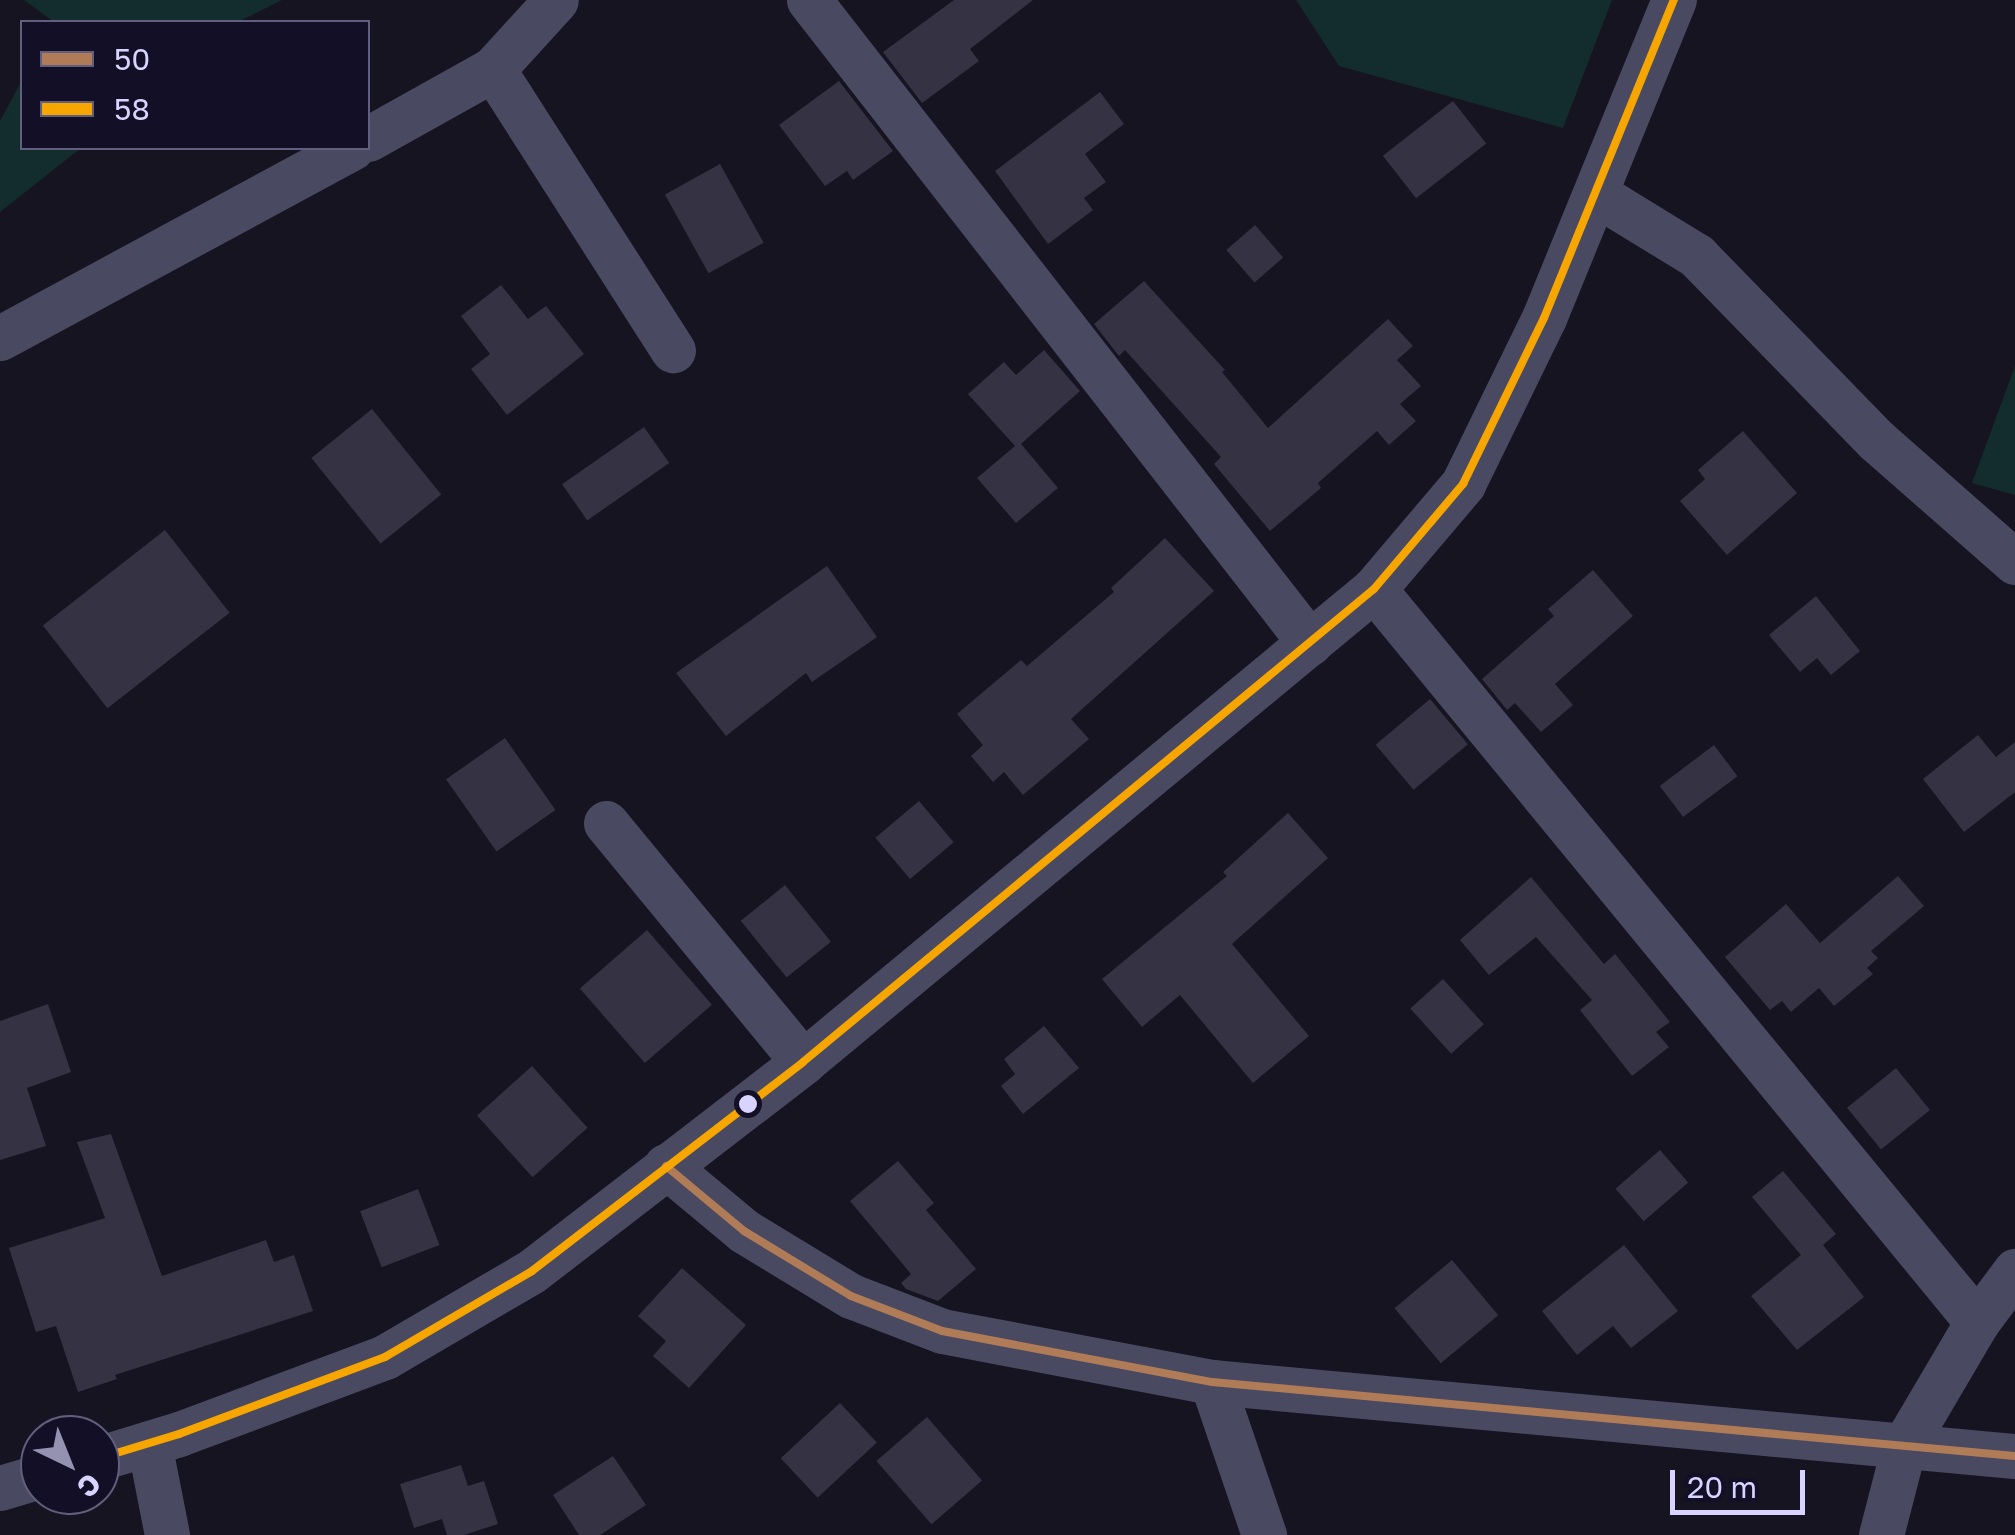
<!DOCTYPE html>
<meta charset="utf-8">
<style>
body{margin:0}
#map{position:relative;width:2015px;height:1535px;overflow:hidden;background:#161421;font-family:"Golos Text",sans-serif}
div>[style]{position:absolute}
.green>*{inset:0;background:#132c2d}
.building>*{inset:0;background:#343243;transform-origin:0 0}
.minor>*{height:45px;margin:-22.5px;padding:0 22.5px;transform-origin:22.5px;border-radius:22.5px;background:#4a4962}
.bus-1>*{height:8px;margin:-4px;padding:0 4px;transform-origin:4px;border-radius:4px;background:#b07c57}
.bus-2>*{height:8px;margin:-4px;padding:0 4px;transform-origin:4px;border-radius:4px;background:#f7a600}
.dots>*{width:28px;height:28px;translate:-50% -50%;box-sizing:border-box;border:5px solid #130f26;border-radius:50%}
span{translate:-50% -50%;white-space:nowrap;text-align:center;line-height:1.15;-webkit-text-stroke:10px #130f26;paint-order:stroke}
.legend{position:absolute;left:20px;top:20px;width:350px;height:130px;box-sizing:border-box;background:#130f26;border:2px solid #625e7d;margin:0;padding:12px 18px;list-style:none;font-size:30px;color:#d9d4ff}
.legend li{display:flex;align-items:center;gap:20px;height:50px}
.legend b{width:50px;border:2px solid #625e7d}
.north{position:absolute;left:20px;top:1415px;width:100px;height:100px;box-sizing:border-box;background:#130f26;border:2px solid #625e7d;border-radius:50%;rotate:137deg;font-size:28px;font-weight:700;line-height:40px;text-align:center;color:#d9d4ff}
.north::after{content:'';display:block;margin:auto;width:35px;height:45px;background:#9591b1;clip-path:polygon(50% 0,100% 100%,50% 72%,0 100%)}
.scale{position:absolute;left:1670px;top:1470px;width:135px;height:45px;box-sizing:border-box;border:5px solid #d9d4ff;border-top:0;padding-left:12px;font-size:30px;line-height:35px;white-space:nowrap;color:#d9d4ff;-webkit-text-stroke:8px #130f26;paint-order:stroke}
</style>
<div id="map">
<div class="green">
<i style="clip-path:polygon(24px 0,282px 0,238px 22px,54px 22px)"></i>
<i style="clip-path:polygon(1296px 0,1612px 0,1563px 128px,1339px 66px)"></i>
<i style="clip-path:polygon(22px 80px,22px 148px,81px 148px,0 212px,0 121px)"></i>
<i style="clip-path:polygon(2015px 366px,2015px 495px,1972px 483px)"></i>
</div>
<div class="building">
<i style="clip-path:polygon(954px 0,1033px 0,970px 49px,979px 61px,922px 103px,883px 52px)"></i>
<i style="clip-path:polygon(839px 81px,893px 151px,853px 180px,847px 171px,825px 186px,779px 125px)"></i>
<i style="clip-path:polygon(1100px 92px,1124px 124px,1085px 154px,1106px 182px,1084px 198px,1093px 210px,1048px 244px,995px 171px)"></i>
<i style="left:1453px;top:101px;width:54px;height:89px;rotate:52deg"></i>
<i style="left:720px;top:164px;width:90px;height:63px;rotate:61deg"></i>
<i style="left:1255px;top:225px;width:43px;height:38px;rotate:49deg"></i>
<i style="clip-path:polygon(1144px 281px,1225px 370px,1222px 372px,1268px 428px,1388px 319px,1413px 346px,1397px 360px,1421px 386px,1400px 404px,1416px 421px,1389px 445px,1377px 431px,1318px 483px,1321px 488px,1270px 531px,1214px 464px,1221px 457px,1125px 350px,1119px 356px,1094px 324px)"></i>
<i style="clip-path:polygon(501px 285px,528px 319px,546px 306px,584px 354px,507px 415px,471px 369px,490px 354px,461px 316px)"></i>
<i style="clip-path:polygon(1044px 350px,1080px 391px,1021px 444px,1058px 488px,1016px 523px,977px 478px,1015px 446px,968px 394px,1004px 362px,1016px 375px)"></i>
<i style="left:372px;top:409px;width:110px;height:78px;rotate:51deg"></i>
<i style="left:644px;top:427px;width:44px;height:100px;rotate:55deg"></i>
<i style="clip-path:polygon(1743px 431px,1797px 493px,1727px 555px,1680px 501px,1705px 479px,1698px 470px)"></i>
<i style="left:165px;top:530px;width:105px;height:155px;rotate:52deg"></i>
<i style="clip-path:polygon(1165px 538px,1214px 591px,1071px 719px,1089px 739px,1023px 795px,1004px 772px,993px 782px,971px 756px,983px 745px,957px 714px,1021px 660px,1027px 666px,1114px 592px,1111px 588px)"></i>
<i style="clip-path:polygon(827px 566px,877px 637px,812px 682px,806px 673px,726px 736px,676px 673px)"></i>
<i style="clip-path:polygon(1593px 570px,1633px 616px,1555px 684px,1573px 705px,1541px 732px,1515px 703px,1507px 710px,1482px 679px,1554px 616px,1548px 609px)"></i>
<i style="clip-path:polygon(1816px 596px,1860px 651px,1831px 675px,1817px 658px,1800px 672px,1769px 635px)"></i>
<i style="left:1430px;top:699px;width:59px;height:71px;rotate:50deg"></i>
<i style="clip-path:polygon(1978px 735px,1996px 757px,2015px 742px,2015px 792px,1964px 832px,1923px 779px)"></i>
<i style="left:505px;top:738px;width:88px;height:72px;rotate:55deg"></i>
<i style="left:1714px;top:745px;width:39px;height:68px;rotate:53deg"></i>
<i style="left:919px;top:801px;width:54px;height:57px;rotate:50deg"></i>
<i style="clip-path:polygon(1288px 813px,1328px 858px,1232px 944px,1309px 1036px,1253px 1083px,1180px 995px,1142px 1027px,1102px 979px,1227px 876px,1223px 872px)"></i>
<i style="clip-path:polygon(1898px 876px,1924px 906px,1871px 951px,1878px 958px,1867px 968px,1873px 974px,1834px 1006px,1819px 988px,1791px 1012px,1782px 1001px,1770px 1010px,1725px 957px,1786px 904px,1820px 943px)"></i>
<i style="clip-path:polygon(1531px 877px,1604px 964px,1615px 954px,1670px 1022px,1656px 1032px,1669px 1047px,1632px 1076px,1580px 1010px,1592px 1000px,1536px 937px,1489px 975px,1460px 940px)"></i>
<i style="left:785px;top:885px;width:73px;height:57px;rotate:51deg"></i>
<i style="left:647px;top:930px;width:99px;height:89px;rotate:49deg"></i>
<i style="left:1443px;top:979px;width:61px;height:44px;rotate:48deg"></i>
<i style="clip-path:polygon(48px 1004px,71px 1072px,27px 1088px,46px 1146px,0 1160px,0 1021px)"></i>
<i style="clip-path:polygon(1044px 1026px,1079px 1068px,1023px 1114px,1001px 1086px,1015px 1074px,1004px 1059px)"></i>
<i style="left:532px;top:1066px;width:83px;height:74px;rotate:48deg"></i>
<i style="left:1896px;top:1068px;width:54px;height:63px;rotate:51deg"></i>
<i style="clip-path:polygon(111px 1134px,162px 1276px,266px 1240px,274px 1262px,294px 1255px,313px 1311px,115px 1375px,117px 1379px,78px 1392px,56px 1326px,36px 1332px,9px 1248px,105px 1218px,77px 1142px)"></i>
<i style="left:1660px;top:1150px;width:43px;height:59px;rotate:49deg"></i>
<i style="clip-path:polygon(898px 1161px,934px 1203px,926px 1210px,976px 1269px,938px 1301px,906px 1289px,901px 1283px,911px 1274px,850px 1201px)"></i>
<i style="clip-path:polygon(1783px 1171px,1836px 1234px,1823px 1245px,1864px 1297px,1797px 1350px,1751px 1296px,1801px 1255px,1752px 1197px)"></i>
<i style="left:418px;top:1189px;width:60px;height:62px;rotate:69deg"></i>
<i style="clip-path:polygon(1624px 1245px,1678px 1311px,1631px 1348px,1613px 1326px,1577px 1355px,1542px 1311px)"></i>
<i style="left:1452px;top:1260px;width:72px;height:75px;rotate:50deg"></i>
<i style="clip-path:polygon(682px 1268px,746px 1325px,689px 1388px,653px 1356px,666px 1341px,638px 1316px)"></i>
<i style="left:840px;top:1403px;width:54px;height:81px;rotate:47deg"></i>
<i style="left:927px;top:1417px;width:84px;height:67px;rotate:49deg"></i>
<i style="clip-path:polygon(613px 1456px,646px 1505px,600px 1535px,579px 1535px,553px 1495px)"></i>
<i style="clip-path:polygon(461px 1465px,468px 1486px,484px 1481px,498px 1524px,464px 1535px,447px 1535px,442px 1519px,414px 1528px,400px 1484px)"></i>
</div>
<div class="minor">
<i style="left:809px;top:0;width:815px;rotate:52.08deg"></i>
<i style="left:493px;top:69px;width:334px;rotate:57.4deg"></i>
<i style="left:368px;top:139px;width:143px;rotate:-29.2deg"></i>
<i style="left:493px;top:69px;width:93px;rotate:-47.6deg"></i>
<i style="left:1596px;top:194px;width:119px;rotate:31.5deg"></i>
<i style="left:1697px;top:256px;width:257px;rotate:45.8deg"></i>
<i style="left:1876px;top:440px;width:185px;rotate:41.3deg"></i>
<i style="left:0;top:338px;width:400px;rotate:-28.4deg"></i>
<i style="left:1374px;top:589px;width:949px;rotate:50.56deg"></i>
<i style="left:606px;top:823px;width:310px;rotate:50.5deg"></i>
<i style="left:666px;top:1166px;width:102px;rotate:39.8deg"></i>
<i style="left:744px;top:1231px;width:125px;rotate:31.3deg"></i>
<i style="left:851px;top:1296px;width:97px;rotate:21deg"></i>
<i style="left:942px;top:1331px;width:275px;rotate:10.7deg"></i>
<i style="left:1212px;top:1382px;width:806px;rotate:5.27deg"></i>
<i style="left:1212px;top:1382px;width:162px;rotate:71.2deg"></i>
<i style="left:149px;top:1443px;width:94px;rotate:78.9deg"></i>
<i style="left:100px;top:1458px;width:83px;rotate:-16.9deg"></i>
<i style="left:179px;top:1434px;width:220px;rotate:-20.5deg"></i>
<i style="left:385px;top:1357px;width:170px;rotate:-30.3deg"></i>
<i style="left:532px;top:1271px;width:342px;rotate:-37.6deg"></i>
<i style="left:803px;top:1062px;width:741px;rotate:-39.64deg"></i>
<i style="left:1374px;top:589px;width:138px;rotate:-49.7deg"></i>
<i style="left:1463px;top:484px;width:185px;rotate:-64deg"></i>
<i style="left:1544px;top:318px;width:344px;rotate:-67.8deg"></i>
<i style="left:0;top:1488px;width:42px;rotate:-16.7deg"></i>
<i style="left:1881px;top:1535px;width:92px;rotate:-75.5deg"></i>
<i style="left:1904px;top:1446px;width:144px;rotate:-59.5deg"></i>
<i style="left:1977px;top:1322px;width:64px;rotate:-53.3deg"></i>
</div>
<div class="bus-1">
<i style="left:666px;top:1166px;width:102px;rotate:39.8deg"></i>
<i style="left:744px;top:1231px;width:125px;rotate:31.3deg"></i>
<i style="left:851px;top:1296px;width:97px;rotate:21deg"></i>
<i style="left:942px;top:1331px;width:275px;rotate:10.7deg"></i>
<i style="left:1212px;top:1382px;width:806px;rotate:5.27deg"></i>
</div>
<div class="bus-2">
<i style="left:100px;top:1458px;width:83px;rotate:-16.9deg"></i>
<i style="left:179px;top:1434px;width:220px;rotate:-20.5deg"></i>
<i style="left:385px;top:1357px;width:170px;rotate:-30.3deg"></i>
<i style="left:532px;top:1271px;width:342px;rotate:-37.6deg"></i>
<i style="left:803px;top:1062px;width:741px;rotate:-39.64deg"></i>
<i style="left:1374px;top:589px;width:138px;rotate:-49.7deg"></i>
<i style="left:1463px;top:484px;width:185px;rotate:-64deg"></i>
<i style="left:1544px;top:318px;width:344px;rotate:-67.8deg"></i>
</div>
<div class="dots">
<i style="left:748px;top:1104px;background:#d9d4ff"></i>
</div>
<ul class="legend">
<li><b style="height:12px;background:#b07c57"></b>50</li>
<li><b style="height:12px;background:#f7a600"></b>58</li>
</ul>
<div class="north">С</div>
<div class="scale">20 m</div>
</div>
